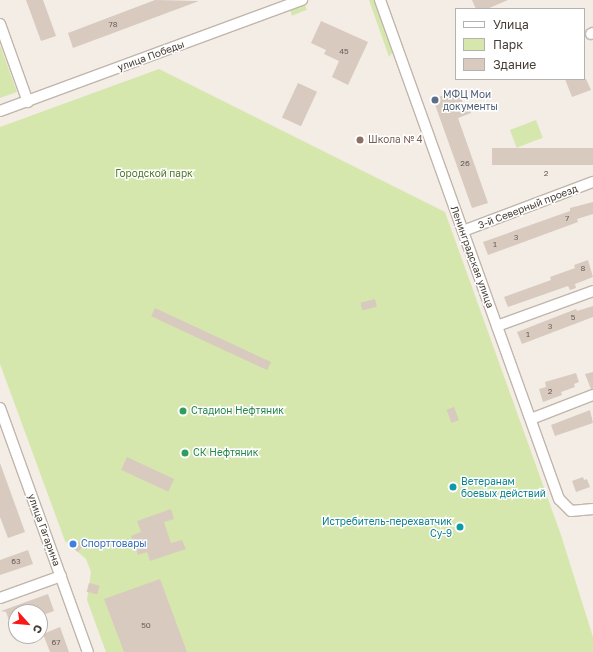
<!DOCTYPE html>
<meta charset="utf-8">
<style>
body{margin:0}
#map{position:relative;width:593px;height:652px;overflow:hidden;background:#f3ede6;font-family:"Golos Text",sans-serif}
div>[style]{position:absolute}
.green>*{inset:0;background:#d6e7ae;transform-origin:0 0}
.building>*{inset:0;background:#d8cabe;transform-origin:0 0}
.roads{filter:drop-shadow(1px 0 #c1b6ab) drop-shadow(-1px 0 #c1b6ab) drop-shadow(0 1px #c1b6ab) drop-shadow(0 -1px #c1b6ab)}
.street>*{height:10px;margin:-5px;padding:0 5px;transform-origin:5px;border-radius:5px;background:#fff}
.dots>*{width:11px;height:11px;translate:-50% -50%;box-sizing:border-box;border:2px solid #fff;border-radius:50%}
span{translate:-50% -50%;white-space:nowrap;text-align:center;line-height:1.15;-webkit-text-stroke:3px #fff;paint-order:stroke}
.number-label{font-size:8px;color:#6a6057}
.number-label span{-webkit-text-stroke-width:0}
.street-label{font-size:10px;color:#463d35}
.service-label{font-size:10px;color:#4e5e75}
.left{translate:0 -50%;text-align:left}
.education-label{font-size:10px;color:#785e54}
.park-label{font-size:10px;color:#517728}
.leisure-label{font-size:10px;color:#27864d}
.culture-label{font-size:10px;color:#0d838f}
.right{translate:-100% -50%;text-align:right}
.shop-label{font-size:10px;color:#366cbe}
.legend{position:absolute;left:455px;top:8px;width:130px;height:72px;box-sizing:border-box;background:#fff;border:1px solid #b5b1ae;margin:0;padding:5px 7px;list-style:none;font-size:12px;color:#463d35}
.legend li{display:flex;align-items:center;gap:8px;height:20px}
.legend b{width:20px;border:1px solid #b5b1ae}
.north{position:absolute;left:8px;top:604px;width:40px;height:40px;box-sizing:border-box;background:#fff;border:1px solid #b5b1ae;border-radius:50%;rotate:117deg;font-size:11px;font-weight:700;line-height:16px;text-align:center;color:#463d35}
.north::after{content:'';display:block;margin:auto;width:14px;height:18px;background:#fa1816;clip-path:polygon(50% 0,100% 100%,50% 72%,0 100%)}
</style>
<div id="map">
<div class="green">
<i style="clip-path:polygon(369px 0,374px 0,393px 52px,389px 57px)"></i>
<i style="left:305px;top:5px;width:5px;height:16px;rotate:68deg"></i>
<i style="clip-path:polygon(0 45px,17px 92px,0 98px)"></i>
<i style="clip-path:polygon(159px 69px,445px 212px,561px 535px,593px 637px,593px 652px,106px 652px,87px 600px,91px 572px,86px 559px,65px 541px,0 364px,0 127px)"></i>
<i style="left:536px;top:120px;width:19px;height:28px;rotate:69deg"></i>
</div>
<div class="building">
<i style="clip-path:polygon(26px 0,43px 0,56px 36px,41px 41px)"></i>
<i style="clip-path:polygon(155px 0,199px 1px,73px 48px,68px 33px)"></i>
<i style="clip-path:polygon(472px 0,508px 0,487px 9px,476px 9px)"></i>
<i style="clip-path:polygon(321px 21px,368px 42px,348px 85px,332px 77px,339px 61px,324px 54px,326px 50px,311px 43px)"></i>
<i style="clip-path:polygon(565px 79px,586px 79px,591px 90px,572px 97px)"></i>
<i style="left:298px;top:83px;width:21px;height:38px;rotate:25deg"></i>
<i style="clip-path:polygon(458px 90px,464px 106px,468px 104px,471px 113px,458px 118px,488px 203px,472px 208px,433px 99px)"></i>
<i style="left:593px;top:148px;width:17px;height:101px;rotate:90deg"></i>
<i style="clip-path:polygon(593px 202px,593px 214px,577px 219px,578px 222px,488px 255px,483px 242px,570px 211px,570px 208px)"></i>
<i style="clip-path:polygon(588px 260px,593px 277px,575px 284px,576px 288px,570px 290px,568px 286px,508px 307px,504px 297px,551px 280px,550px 277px,575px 268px,574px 265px)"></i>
<i style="left:375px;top:299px;width:8px;height:15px;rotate:76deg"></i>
<i style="clip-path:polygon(593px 306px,593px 317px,522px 344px,517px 332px,576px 309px,577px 311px)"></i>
<i style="left:155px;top:308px;width:128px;height:9px;rotate:25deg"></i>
<i style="clip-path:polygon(593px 372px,593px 389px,591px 389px,585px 374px)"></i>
<i style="clip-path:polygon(576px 373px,579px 382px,574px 384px,575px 387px,561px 392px,562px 395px,543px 402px,539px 389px,546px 387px,545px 382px)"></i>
<i style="left:454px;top:407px;width:14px;height:8px;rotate:69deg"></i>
<i style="clip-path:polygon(590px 410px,593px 423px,555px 436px,551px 425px)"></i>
<i style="left:127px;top:457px;width:52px;height:14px;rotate:25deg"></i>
<i style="clip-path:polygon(0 463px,25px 532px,8px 538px,0 517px)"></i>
<i style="clip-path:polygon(583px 477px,584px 480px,587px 479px,590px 487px,576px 492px,572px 481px)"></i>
<i style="clip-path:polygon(171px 509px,174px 519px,164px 522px,171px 543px,182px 540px,186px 549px,150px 561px,147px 552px,138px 555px,131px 536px,141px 532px,137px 521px)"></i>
<i style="clip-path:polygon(75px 539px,83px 546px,78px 552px,70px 546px)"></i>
<i style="clip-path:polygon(28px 550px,33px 564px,0 575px,0 560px)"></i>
<i style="clip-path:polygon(160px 579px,187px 652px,124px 652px,104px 599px)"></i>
<i style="left:89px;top:583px;width:11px;height:9px;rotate:15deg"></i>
<i style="clip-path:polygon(48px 594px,54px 611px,40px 616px,40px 612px,16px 612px,15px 637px,6px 612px,1px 611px)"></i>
<i style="clip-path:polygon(60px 627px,69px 652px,50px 652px,43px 634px)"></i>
</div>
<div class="roads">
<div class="street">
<i style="left:380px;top:0;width:530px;rotate:70.27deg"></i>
<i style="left:559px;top:499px;width:17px;rotate:45deg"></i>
<i style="left:571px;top:511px;width:22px;rotate:-5deg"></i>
<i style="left:0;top:24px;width:83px;rotate:70.3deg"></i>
<i style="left:591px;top:34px;width:2px;rotate:-27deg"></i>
<i style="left:0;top:111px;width:322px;rotate:-20.2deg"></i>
<i style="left:463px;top:231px;width:139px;rotate:-20.7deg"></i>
<i style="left:497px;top:326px;width:102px;rotate:-20deg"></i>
<i style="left:0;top:408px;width:259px;rotate:70.2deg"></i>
<i style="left:531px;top:419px;width:66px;rotate:-21.2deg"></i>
<i style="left:0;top:598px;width:65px;rotate:-19.8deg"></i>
</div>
</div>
<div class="dots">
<i style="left:435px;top:100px;background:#5c6f8a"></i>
<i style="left:360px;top:140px;background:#8d6e63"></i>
<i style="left:183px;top:411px;background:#2e9e5b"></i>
<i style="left:185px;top:453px;background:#2e9e5b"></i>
<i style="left:453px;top:487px;background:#0f9aa8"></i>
<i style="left:460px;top:527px;background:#0f9aa8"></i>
<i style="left:73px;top:544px;background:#3f7fe0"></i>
</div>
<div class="number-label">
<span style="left:113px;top:25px">78</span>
<span style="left:344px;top:52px">45</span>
<span style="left:465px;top:164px">26</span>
<span style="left:546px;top:174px">2</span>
<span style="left:567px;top:219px">7</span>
<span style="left:516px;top:238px">3</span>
<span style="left:495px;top:245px">1</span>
<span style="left:583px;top:269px">8</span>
<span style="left:573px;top:318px">5</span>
<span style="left:550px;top:327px">3</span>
<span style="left:528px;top:335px">1</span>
<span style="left:550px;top:392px">2</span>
<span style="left:16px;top:562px">63</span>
<span style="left:146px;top:626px">50</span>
<span style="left:56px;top:643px">67</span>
</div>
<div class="street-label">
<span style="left:151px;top:56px;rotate:-20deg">улица Победы</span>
<span style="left:528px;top:207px;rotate:-21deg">3-й Северный проезд</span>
<span style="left:472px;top:257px;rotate:70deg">Ленинградская улица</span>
<span style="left:44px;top:530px;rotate:70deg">улица Гагарина</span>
</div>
<div class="service-label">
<span class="left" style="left:443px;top:100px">МФЦ Мои<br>документы</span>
</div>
<div class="education-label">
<span class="left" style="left:368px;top:140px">Школа № 4</span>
</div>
<div class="park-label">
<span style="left:154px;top:174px">Городской парк</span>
</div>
<div class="leisure-label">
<span class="left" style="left:191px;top:411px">Стадион Нефтяник</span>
<span class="left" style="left:193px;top:453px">СК Нефтяник</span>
</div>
<div class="culture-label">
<span class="left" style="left:461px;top:487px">Ветеранам<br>боевых действий</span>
<span class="right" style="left:452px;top:527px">Истребитель-перехватчик<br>Су-9</span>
</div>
<div class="shop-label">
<span class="left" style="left:81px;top:544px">Спорттовары</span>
</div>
<ul class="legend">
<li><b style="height:5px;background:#fff"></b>Улица</li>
<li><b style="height:11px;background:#d6e7ae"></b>Парк</li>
<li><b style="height:11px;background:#d8cabe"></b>Здание</li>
</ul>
<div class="north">С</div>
</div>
